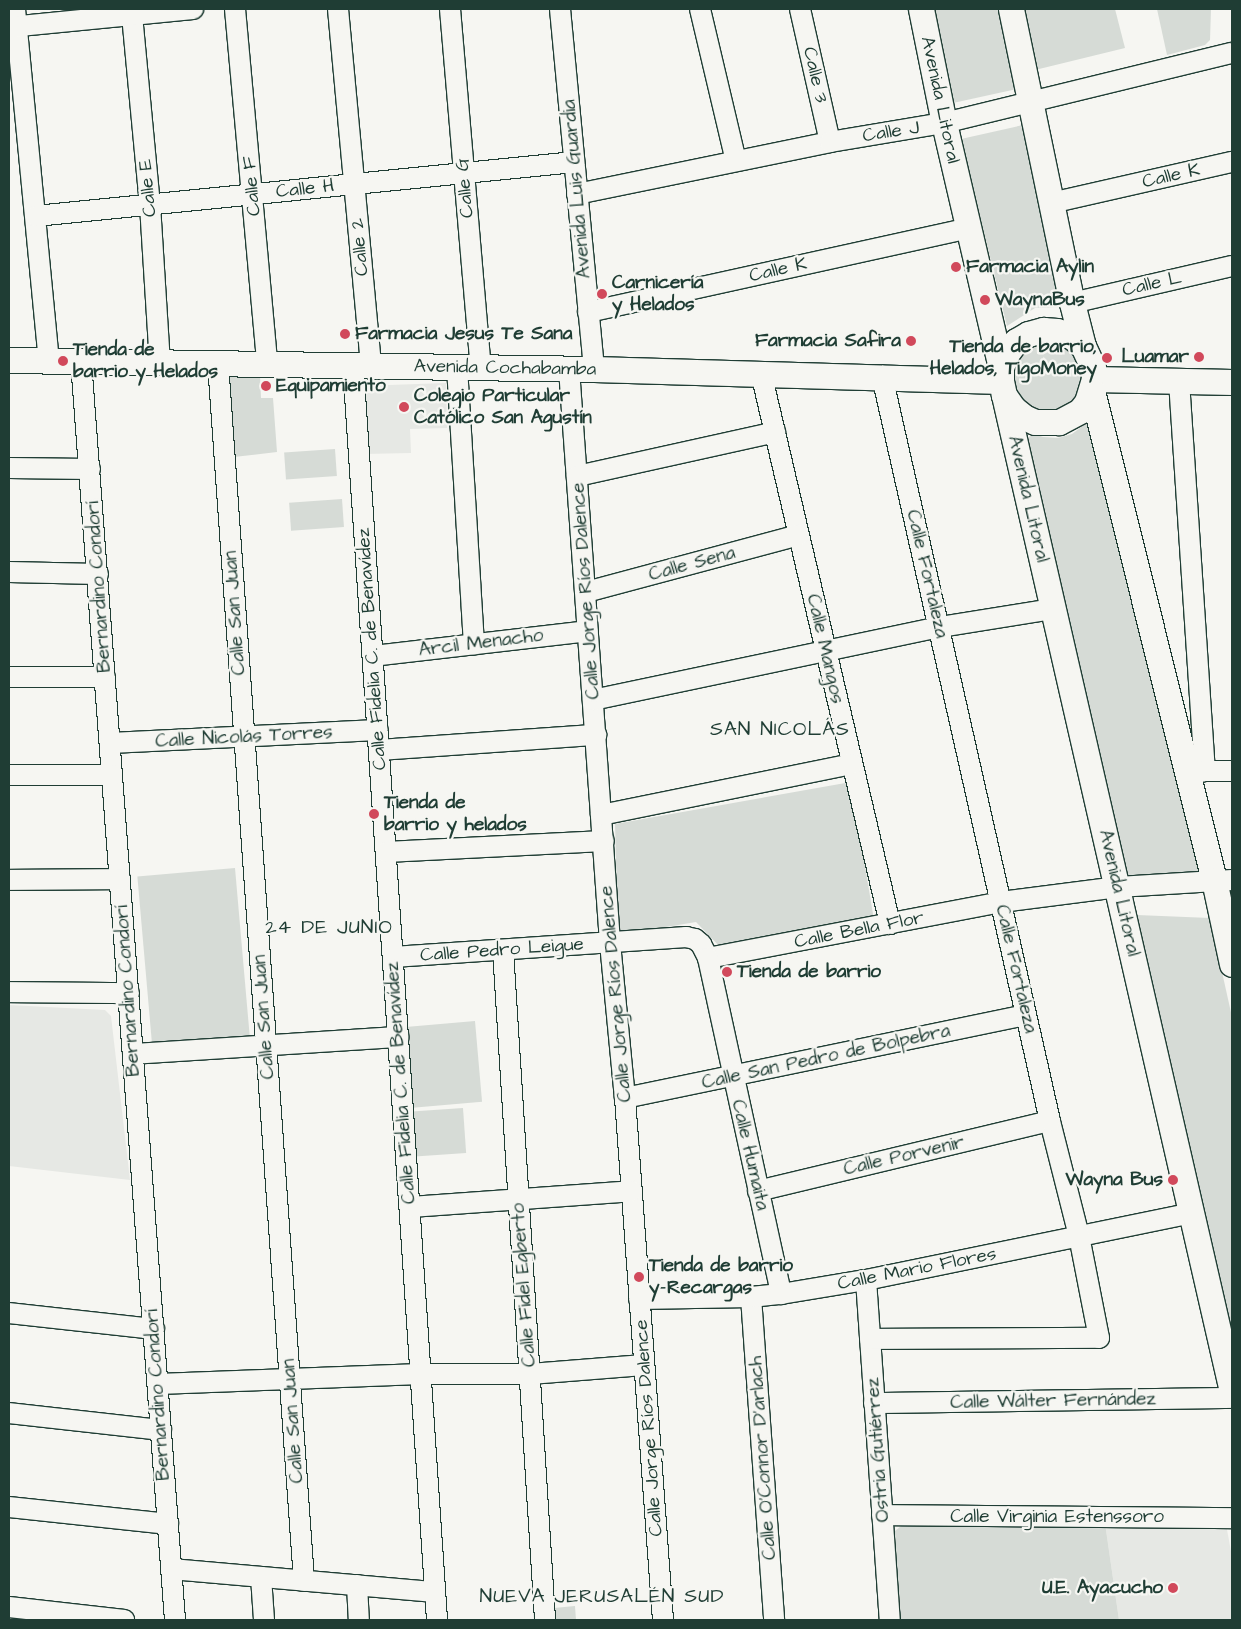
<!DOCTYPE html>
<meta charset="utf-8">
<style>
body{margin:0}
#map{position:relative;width:1241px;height:1629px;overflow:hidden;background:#f6f6f2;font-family:"Architects Daughter",sans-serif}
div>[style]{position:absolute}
.built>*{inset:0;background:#e6e8e4}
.green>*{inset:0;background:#d6dbd6;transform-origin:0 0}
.roads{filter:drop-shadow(1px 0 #1f3d34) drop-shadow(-1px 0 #1f3d34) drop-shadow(0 1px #1f3d34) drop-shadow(0 -1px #1f3d34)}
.minor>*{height:20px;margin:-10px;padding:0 10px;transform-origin:10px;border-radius:10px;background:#f6f6f2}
.major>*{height:25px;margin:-12.5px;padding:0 12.5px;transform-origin:12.5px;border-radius:12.5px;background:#f6f6f2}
.dots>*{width:14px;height:14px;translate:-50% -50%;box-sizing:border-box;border:2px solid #f6f6f2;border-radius:50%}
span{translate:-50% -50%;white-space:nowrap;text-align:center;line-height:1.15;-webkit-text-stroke:4.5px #f6f6f2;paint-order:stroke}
.street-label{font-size:19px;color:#1f3d34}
.poi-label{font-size:19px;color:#1f3d34;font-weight:700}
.left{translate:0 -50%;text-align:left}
.right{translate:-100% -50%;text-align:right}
.neighbourhood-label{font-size:20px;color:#1f3d34;letter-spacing:1px}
.frame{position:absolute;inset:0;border:10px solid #1f3d34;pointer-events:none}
</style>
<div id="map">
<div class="built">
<i style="clip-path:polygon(446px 383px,447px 428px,410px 429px,411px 453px,364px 454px,361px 386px)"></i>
<i style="clip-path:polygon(9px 1005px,105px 1010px,111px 1016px,130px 1180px,9px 1166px)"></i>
<i style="clip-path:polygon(1105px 1523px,1226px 1524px,1232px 1557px,1232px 1620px,1119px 1620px)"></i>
</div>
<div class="green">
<i style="clip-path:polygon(934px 9px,1002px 9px,1021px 88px,953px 103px)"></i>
<i style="clip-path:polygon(1020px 9px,1115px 9px,1125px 48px,1035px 70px)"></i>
<i style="clip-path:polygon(1157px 9px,1211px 9px,1210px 40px,1205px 45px,1167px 55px)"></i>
<i style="clip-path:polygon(1023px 125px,1065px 307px,1035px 308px,1007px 326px,961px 139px)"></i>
<i style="clip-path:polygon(1037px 341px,1062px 344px,1072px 351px,1083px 373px,1077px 397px,1058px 413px,1034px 413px,1016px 398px,1011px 364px,1017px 354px)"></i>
<i style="clip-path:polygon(230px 375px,260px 375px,261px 398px,273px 398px,277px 452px,234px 457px,227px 379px)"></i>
<i style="clip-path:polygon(1088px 422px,1092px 424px,1201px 881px,1125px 879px,1026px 438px,1035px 434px,1043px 437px,1058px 438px,1072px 434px)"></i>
<i style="left:335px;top:449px;width:27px;height:51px;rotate:86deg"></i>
<i style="left:342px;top:499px;width:28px;height:53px;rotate:86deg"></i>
<i style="clip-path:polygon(851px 782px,874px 920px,722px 949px,696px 922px,618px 935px,615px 824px)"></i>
<i style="left:235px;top:868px;width:173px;height:98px;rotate:85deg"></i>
<i style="clip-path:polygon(1137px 915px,1210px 918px,1232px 1017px,1232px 1347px)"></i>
<i style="left:475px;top:1021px;width:81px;height:84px;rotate:85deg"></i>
<i style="left:463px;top:1108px;width:45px;height:66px;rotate:86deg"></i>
<i style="clip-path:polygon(1105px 1523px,1119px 1620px,899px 1620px,895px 1535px,895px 1531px,901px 1526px)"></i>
<i style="clip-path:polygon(575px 1606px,576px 1620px,534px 1620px,533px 1610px)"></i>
</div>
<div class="roads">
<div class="minor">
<i style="left:15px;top:9px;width:354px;rotate:84.5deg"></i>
<i style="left:235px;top:9px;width:356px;rotate:84.8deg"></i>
<i style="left:338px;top:9px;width:359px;rotate:84.7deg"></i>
<i style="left:450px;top:9px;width:359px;rotate:85.1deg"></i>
<i style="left:560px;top:9px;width:362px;rotate:84.6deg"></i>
<i style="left:700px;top:9px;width:156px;rotate:76.7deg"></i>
<i style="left:800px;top:9px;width:136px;rotate:77.3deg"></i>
<i style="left:132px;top:15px;width:191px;rotate:84.6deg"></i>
<i style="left:150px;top:205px;width:157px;rotate:86.4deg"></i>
<i style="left:9px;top:27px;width:185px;rotate:-5.6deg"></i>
<i style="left:577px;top:194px;width:258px;rotate:-11.6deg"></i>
<i style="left:830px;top:142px;width:116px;rotate:-9.5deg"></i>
<i style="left:944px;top:123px;width:296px;rotate:-13.7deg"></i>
<i style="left:1051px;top:203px;width:186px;rotate:-12.8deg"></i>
<i style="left:36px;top:216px;width:541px;rotate:-5.73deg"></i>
<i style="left:1072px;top:303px;width:164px;rotate:-13deg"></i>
<i style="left:588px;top:312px;width:390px;rotate:-12.4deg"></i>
<i style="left:81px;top:361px;width:1263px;rotate:85.73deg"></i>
<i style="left:218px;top:363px;width:1221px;rotate:85.96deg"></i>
<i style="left:353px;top:365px;width:1258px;rotate:86.17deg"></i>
<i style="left:457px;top:367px;width:278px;rotate:86.5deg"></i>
<i style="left:569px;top:369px;width:575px;rotate:85.91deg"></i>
<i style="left:610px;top:943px;width:156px;rotate:84.5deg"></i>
<i style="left:625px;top:1098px;width:523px;rotate:85.84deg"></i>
<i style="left:761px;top:373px;width:566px;rotate:76.82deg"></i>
<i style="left:1179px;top:381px;width:391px;rotate:86.2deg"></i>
<i style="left:9px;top:468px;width:81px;rotate:0.7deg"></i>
<i style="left:577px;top:476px;width:203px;rotate:-12.5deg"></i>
<i style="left:9px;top:572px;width:89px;rotate:1.3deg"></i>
<i style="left:586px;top:592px;width:220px;rotate:-15deg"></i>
<i style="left:373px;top:656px;width:216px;rotate:-6.6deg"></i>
<i style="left:9px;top:677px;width:96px"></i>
<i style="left:593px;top:700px;width:355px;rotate:-11.9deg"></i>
<i style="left:940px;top:627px;width:114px;rotate:-9.1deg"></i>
<i style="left:110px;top:743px;width:268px;rotate:-2.8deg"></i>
<i style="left:379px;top:750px;width:218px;rotate:-4deg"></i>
<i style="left:1192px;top:774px;width:13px;rotate:-13deg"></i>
<i style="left:1205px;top:771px;width:27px"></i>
<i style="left:9px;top:775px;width:103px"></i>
<i style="left:601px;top:815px;width:256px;rotate:-11.5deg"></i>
<i style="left:386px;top:852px;width:218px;rotate:-2.9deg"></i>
<i style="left:9px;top:880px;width:111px;rotate:-0.5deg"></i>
<i style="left:503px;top:950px;width:671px;rotate:86.41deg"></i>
<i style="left:393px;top:957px;width:294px;rotate:-3.9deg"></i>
<i style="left:686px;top:937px;width:9px;rotate:13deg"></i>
<i style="left:695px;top:939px;width:8px;rotate:40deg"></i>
<i style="left:701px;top:944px;width:16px;rotate:63deg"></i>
<i style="left:708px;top:958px;width:298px;rotate:-10.8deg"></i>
<i style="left:1001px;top:902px;width:118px;rotate:-7.3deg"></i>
<i style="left:1118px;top:887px;width:114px;rotate:-3.5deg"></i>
<i style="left:708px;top:958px;width:344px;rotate:77.7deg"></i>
<i style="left:9px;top:992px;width:120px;rotate:0.5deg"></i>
<i style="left:133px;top:1054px;width:266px;rotate:-3.7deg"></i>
<i style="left:625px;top:1098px;width:409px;rotate:-11.7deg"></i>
<i style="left:758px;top:1191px;width:300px;rotate:-13.5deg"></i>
<i style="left:410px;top:1207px;width:222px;rotate:-4.1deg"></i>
<i style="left:866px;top:1280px;width:341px;rotate:86deg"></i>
<i style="left:751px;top:1297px;width:324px;rotate:85.9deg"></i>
<i style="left:639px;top:1299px;width:112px;rotate:-1deg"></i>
<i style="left:751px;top:1297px;width:30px;rotate:-6deg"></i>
<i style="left:781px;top:1294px;width:86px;rotate:-9.4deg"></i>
<i style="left:866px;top:1280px;width:333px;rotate:-11.6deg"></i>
<i style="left:9px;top:1313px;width:146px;rotate:6.3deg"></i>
<i style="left:870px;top:1339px;width:229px;rotate:-0.3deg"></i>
<i style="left:1099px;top:1338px;width:104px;rotate:-101.1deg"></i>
<i style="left:1079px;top:1236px;width:119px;rotate:-104.2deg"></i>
<i style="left:1050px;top:1121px;width:764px;rotate:-102.71deg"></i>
<i style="left:158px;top:1384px;width:263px;rotate:-2.2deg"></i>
<i style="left:421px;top:1374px;width:109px"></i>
<i style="left:530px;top:1374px;width:114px;rotate:-4.5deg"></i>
<i style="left:874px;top:1403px;width:358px;rotate:-0.8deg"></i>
<i style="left:9px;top:1413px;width:153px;rotate:6.4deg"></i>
<i style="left:9px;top:1507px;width:160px;rotate:6.1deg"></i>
<i style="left:882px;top:1515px;width:350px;rotate:0.5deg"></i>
<i style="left:171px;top:1569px;width:265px;rotate:5deg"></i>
<i style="left:261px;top:1577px;width:43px;rotate:86deg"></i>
<i style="left:357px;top:1585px;width:35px;rotate:87deg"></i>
<i style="left:9px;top:1607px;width:116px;rotate:6.4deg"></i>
</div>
<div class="major">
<i style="left:921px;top:9px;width:116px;rotate:78.6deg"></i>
<i style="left:944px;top:123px;width:251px;rotate:76.9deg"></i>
<i style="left:1011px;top:9px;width:300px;rotate:78.3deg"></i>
<i style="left:1072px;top:303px;width:44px;rotate:75.7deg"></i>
<i style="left:1083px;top:346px;width:23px;rotate:65deg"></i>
<i style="left:1093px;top:367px;width:12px;rotate:85deg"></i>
<i style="left:1094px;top:379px;width:24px;rotate:107deg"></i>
<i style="left:1087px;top:402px;width:11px;rotate:128deg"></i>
<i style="left:1080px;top:411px;width:24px;rotate:152deg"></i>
<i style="left:1059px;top:422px;width:24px;rotate:180deg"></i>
<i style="left:1035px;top:422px;width:12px;rotate:-156deg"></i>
<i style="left:1024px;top:417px;width:14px;rotate:-141deg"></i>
<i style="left:1013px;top:408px;width:16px;rotate:-125deg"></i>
<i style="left:1004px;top:395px;width:14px;rotate:-102deg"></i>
<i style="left:1001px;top:381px;width:14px;rotate:-90deg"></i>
<i style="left:1001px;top:367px;width:15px;rotate:-67deg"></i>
<i style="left:1007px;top:353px;width:15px;rotate:-53deg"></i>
<i style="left:1016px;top:341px;width:14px;rotate:-30deg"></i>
<i style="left:1028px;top:334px;width:16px;rotate:-15deg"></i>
<i style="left:1043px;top:330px;width:14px;rotate:4deg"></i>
<i style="left:1057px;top:331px;width:15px;rotate:20deg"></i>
<i style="left:1071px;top:336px;width:16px;rotate:40deg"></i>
<i style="left:9px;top:360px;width:585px;rotate:0.88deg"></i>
<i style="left:594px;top:369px;width:407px;rotate:1.7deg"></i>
<i style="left:1094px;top:379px;width:138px;rotate:1.2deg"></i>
<i style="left:1092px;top:391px;width:504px;rotate:75.99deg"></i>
<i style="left:1214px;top:880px;width:86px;rotate:77.9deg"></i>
<i style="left:1004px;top:395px;width:1022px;rotate:77.11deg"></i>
</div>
</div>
<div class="dots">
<i style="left:956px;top:267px;background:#d1495b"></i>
<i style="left:602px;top:294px;background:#d1495b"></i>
<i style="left:985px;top:300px;background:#d1495b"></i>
<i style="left:345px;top:334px;background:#d1495b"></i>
<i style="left:911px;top:341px;background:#d1495b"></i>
<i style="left:1199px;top:357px;background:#d1495b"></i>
<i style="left:1107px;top:358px;background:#d1495b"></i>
<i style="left:63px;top:361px;background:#d1495b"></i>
<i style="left:266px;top:386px;background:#d1495b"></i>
<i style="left:404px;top:407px;background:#d1495b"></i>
<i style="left:374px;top:814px;background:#d1495b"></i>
<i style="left:727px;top:972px;background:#d1495b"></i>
<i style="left:1173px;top:1180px;background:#d1495b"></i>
<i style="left:639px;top:1277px;background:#d1495b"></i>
<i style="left:1173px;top:1588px;background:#d1495b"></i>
</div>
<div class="street-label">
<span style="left:815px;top:75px;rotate:77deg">Calle 3</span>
<span style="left:940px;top:100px;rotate:78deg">Avenida Litoral</span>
<span style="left:891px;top:132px;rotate:-9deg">Calle J</span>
<span style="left:1171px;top:176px;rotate:-13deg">Calle K</span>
<span style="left:252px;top:186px;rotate:-95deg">Calle F</span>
<span style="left:148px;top:188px;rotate:-95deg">Calle E</span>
<span style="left:465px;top:188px;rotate:-95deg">Calle G</span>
<span style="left:305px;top:189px;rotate:-6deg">Calle H</span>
<span style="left:577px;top:189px;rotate:-95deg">Avenida Luis Guardia</span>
<span style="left:360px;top:247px;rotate:-95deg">Calle 2</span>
<span style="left:778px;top:270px;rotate:-13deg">Calle K</span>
<span style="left:1152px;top:284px;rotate:-13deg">Calle L</span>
<span style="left:505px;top:368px;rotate:1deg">Avenida Cochabamba</span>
<span style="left:1028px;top:499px;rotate:77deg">Avenida Litoral</span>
<span style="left:692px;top:564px;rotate:-15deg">Calle Sena</span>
<span style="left:927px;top:574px;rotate:77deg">Calle Fortaleza</span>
<span style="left:99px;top:587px;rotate:-94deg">Bernardino Condorí</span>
<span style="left:586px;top:591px;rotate:-94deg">Calle Jorge Ríos Dalence</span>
<span style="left:235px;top:613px;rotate:-94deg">Calle San Juan</span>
<span style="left:481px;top:643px;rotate:-7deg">Arcil Menacho</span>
<span style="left:372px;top:649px;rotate:-94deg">Calle Fidelia C. de Benavídez</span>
<span style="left:825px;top:649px;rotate:77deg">Calle Mangos</span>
<span style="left:244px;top:737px;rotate:-3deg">Calle Nicolás Torres</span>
<span style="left:1119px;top:893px;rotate:77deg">Avenida Litoral</span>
<span style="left:859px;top:930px;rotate:-11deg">Calle Bella Flor</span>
<span style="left:502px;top:950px;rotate:-4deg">Calle Pedro Leigue</span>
<span style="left:1016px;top:969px;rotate:77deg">Calle Fortaleza</span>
<span style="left:128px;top:991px;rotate:-94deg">Bernardino Condorí</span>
<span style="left:616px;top:994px;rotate:-95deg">Calle Jorge Ríos Dalence</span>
<span style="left:264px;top:1017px;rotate:-94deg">Calle San Juan</span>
<span style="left:826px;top:1057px;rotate:-12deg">Calle San Pedro de Bolpebra</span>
<span style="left:401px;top:1083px;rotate:-94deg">Calle Fidelia C. de Benavídez</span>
<span style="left:750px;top:1155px;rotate:77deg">Calle Humaita</span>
<span style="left:904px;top:1156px;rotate:-13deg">Calle Porvenir</span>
<span style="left:917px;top:1269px;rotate:-11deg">Calle Mario Flores</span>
<span style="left:524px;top:1285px;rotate:-94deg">Calle Fidel Egberto</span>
<span style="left:158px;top:1395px;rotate:-94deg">Bernardino Condorí</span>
<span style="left:1053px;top:1401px;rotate:-1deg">Calle Wálter Fernández</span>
<span style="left:293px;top:1421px;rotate:-94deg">Calle San Juan</span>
<span style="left:649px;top:1428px;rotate:-94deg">Calle Jorge Ríos Dalence</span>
<span style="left:878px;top:1450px;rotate:-94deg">Ostria Gutiérrez</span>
<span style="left:763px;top:1458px;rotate:-94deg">Calle O'Connor D'arlach</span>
<span style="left:1057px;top:1517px">Calle Virginia Estenssoro</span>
</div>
<div class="poi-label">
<span class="left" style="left:966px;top:267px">Farmacia Aylin</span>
<span class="left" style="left:612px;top:294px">Carnicería<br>y Helados</span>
<span class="left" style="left:995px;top:300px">WaynaBus</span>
<span class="left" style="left:355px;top:334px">Farmacia Jesus Te Sana</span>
<span class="right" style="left:901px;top:341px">Farmacia Safira</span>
<span class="right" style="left:1097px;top:358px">Tienda de barrio,<br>Helados, TigoMoney</span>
<span class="left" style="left:73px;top:361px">Tienda de<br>barrio y Helados</span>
<span class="right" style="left:1189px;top:357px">Luamar</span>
<span class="left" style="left:276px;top:386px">Equipamiento</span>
<span class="left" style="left:414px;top:407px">Colegio Particular<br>Católico San Agustín</span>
<span class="left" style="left:384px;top:814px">Tienda de<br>barrio y helados</span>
<span class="left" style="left:737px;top:972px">Tienda de barrio</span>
<span class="right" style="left:1163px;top:1180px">Wayna Bus</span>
<span class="left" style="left:649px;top:1277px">Tienda de barrio<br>y Recargas</span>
<span class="right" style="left:1163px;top:1588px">U.E. Ayacucho</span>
</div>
<div class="neighbourhood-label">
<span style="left:780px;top:729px">SAN NICOLÁS</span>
<span style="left:329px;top:927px">24 DE JUNIO</span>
<span style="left:602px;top:1596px">NUEVA JERUSALÉN SUD</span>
</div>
<div class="frame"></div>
</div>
